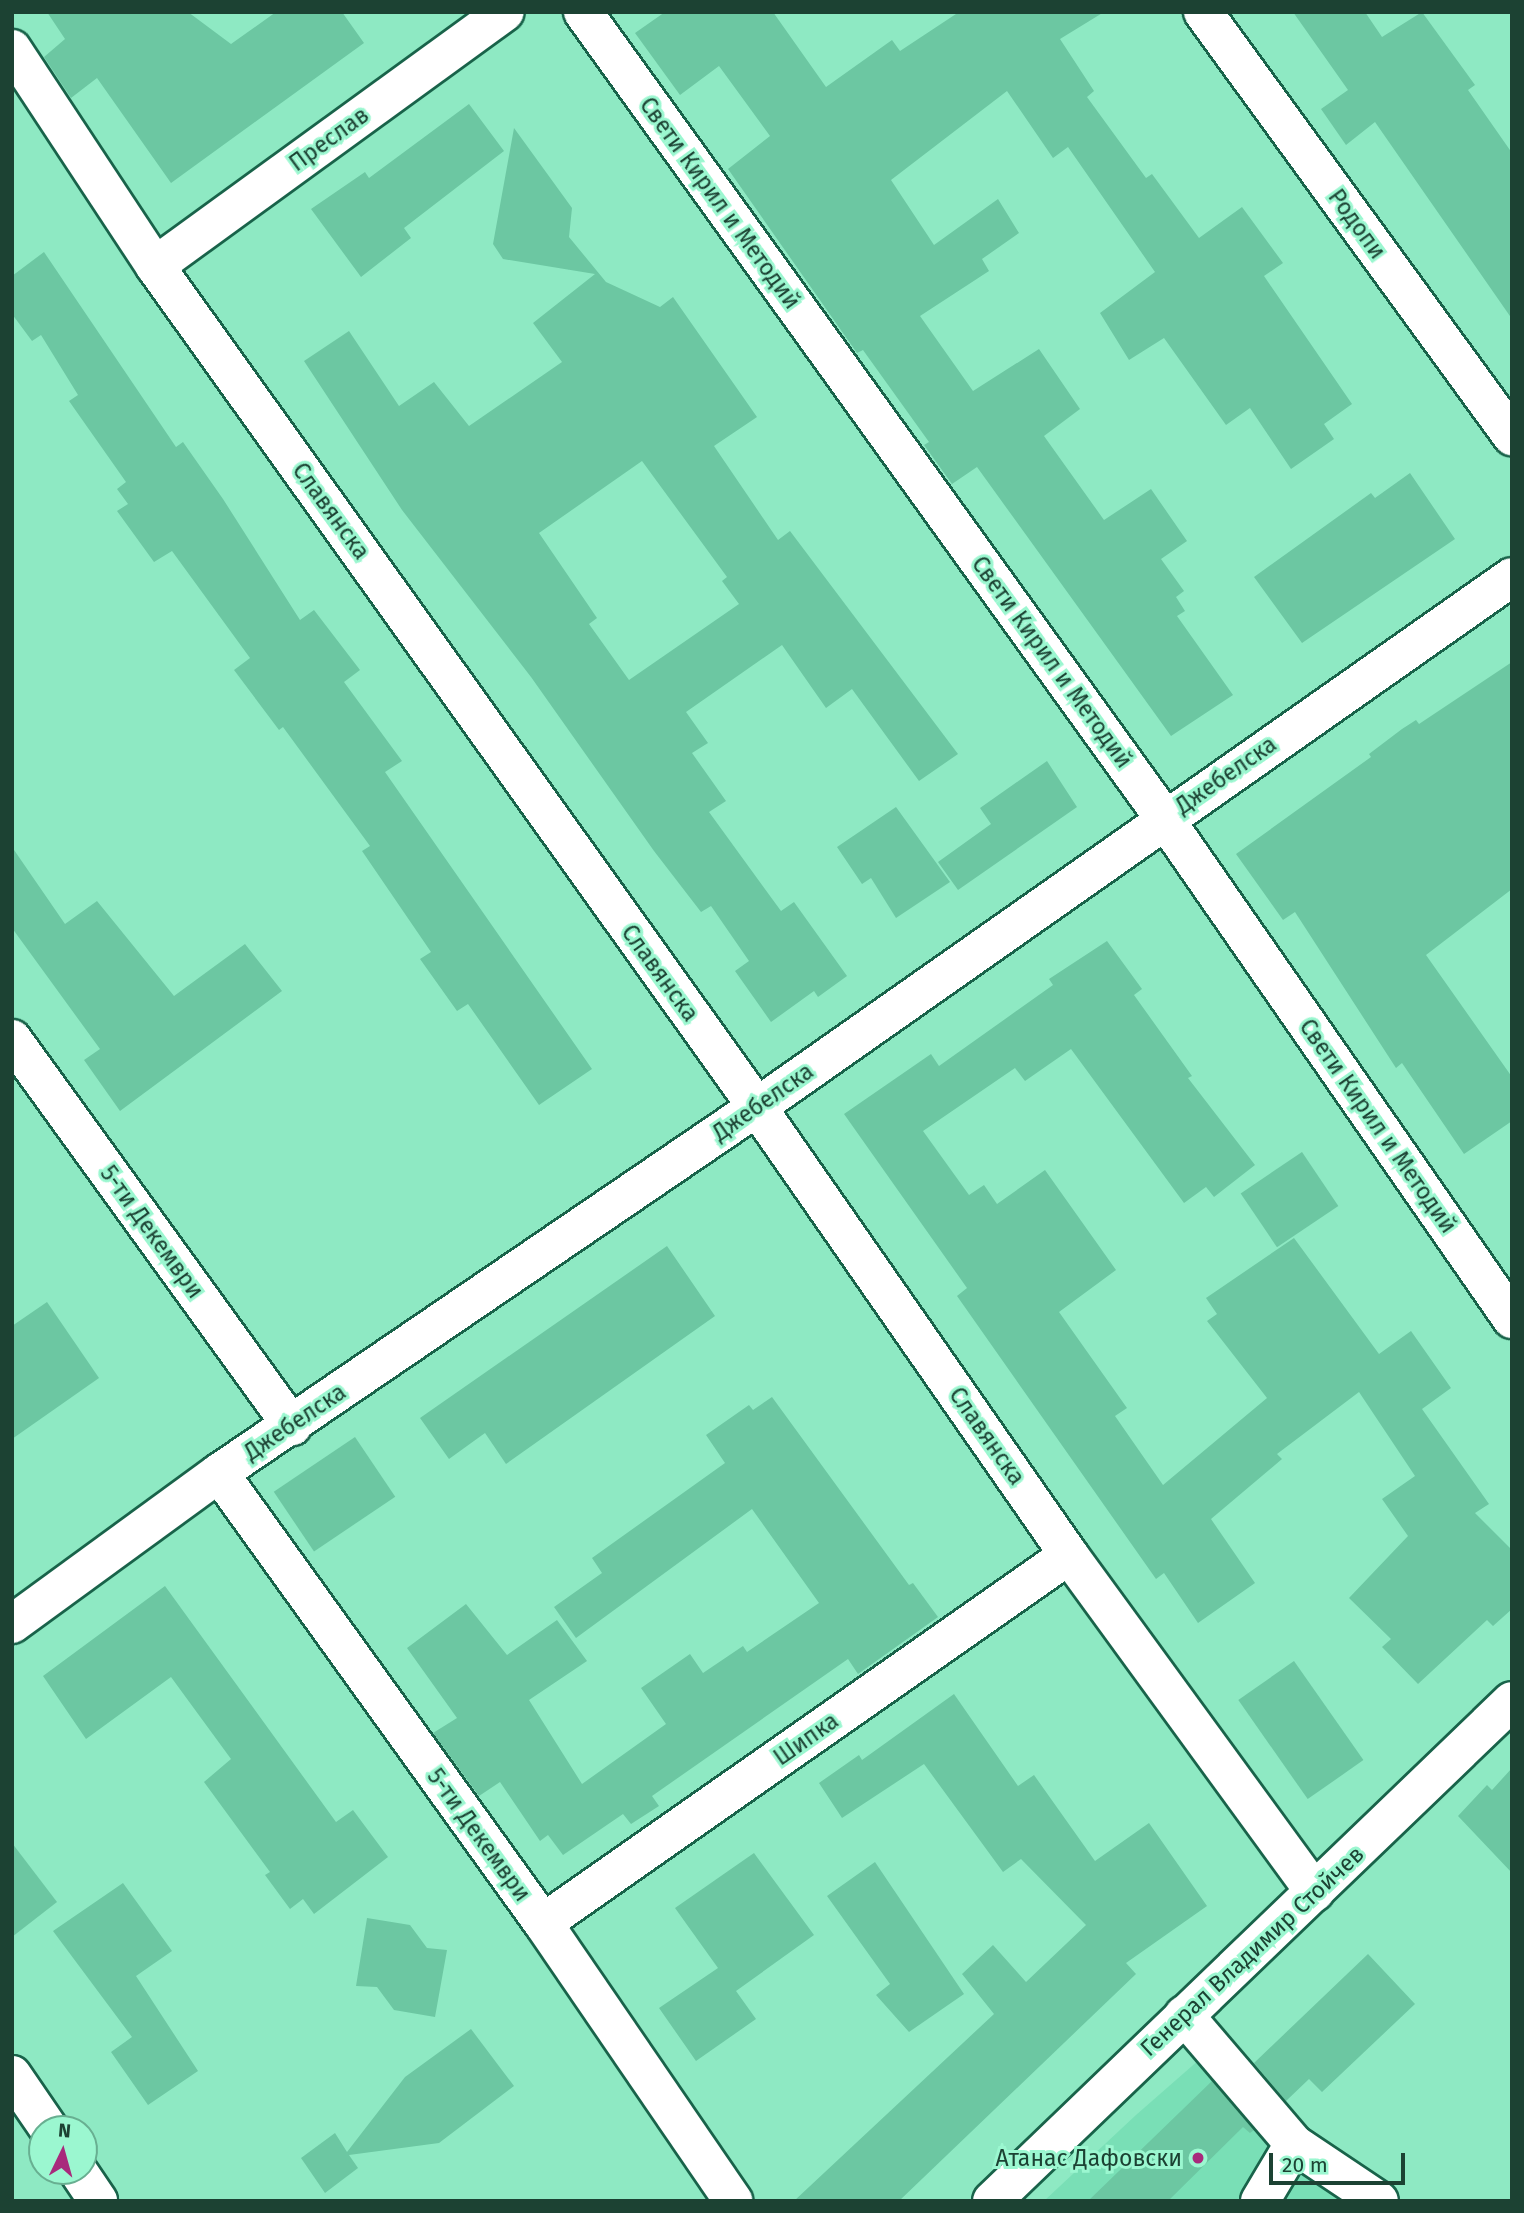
<!DOCTYPE html>
<meta charset="utf-8">
<style>
body{margin:0}
#map{position:relative;width:1524px;height:2213px;overflow:hidden;background:#8ee9c3;font-family:"Fira Sans",sans-serif}
div>[style]{position:absolute}
.built>*{inset:0;background:#79dfb6}
.building>*{inset:0;background:#6cc7a2;transform-origin:0 0}
.roads{filter:drop-shadow(2px 0 #19634a) drop-shadow(-2px 0 #19634a) drop-shadow(0 2px #19634a) drop-shadow(0 -2px #19634a)}
.minor>*{height:38px;margin:-19px;padding:0 19px;transform-origin:19px;border-radius:19px;background:#fff}
.major>*{height:38px;margin:-19px;padding:0 19px;transform-origin:19px;border-radius:19px;background:#fff}
.dots>*{width:19px;height:19px;translate:-50% -50%;box-sizing:border-box;border:4px solid #9bf7d0;border-radius:50%}
span{translate:-50% -50%;white-space:nowrap;text-align:center;line-height:1.15;-webkit-text-stroke:6px #9bf7d0;paint-order:stroke}
.street-label{font-size:23px;color:#1c4233}
.poi-label{font-size:23px;color:#1c4233}
.right{translate:-100% -50%;text-align:right}
.frame{position:absolute;inset:0;border:14px solid #1c4233;pointer-events:none}
.north{position:absolute;left:28px;top:2115px;width:70px;height:70px;box-sizing:border-box;background:#9bf7d0;border:2px solid #68af91;border-radius:50%;rotate:5deg;font-size:19px;font-weight:700;line-height:28px;text-align:center;color:#1c4233}
.north::after{content:'';display:block;margin:auto;width:24px;height:32px;background:#a82a7c;clip-path:polygon(50% 0,100% 100%,50% 72%,0 100%)}
.scale{position:absolute;left:1269px;top:2153px;width:136px;height:32px;box-sizing:border-box;border:4px solid #1c4233;border-top:0;padding-left:9px;font-size:21px;line-height:24px;white-space:nowrap;color:#1c4233;-webkit-text-stroke:5px #9bf7d0;paint-order:stroke}
</style>
<div id="map">
<div class="built">
<i style="clip-path:polygon(1200px 2059px,1353px 2201px,1044px 2201px,1136px 2115px)"></i>
</div>
<div class="building">
<i style="clip-path:polygon(47px 12px,188px 12px,231px 44px,276px 12px,342px 12px,364px 43px,171px 183px,97px 78px,71px 98px,44px 57px,65px 39px)"></i>
<i style="clip-path:polygon(665px 12px,773px 12px,826px 87px,892px 40px,900px 51px,959px 12px,1104px 12px,1060px 39px,1094px 91px,1087px 97px,1146px 178px,1152px 174px,1199px 238px,1242px 207px,1283px 263px,1264px 276px,1352px 404px,1324px 424px,1334px 439px,1291px 469px,1250px 408px,1226px 425px,1164px 338px,1129px 360px,1100px 313px,1155px 272px,1068px 147px,1053px 158px,1007px 91px,891px 180px,934px 245px,998px 199px,1019px 233px,982px 259px,989px 271px,920px 316px,973px 391px,1039px 349px,1080px 409px,1044px 436px,1104px 520px,1151px 489px,1187px 541px,1161px 559px,1184px 591px,1176px 597px,1185px 611px,1177px 616px,1233px 695px,1171px 736px,977px 467px,952px 484px,924px 445px,929px 442px,863px 350px,857px 353px,728px 169px,770px 136px,719px 66px,680px 95px,635px 33px)"></i>
<i style="clip-path:polygon(1293px 12px,1365px 12px,1382px 37px,1422px 12px,1475px 85px,1468px 90px,1512px 153px,1512px 319px,1375px 122px,1346px 145px,1321px 109px,1348px 90px)"></i>
<i style="clip-path:polygon(469px 104px,504px 151px,404px 228px,411px 238px,361px 277px,311px 209px,365px 172px,369px 178px)"></i>
<i style="clip-path:polygon(evenodd,514px 128px,572px 208px,569px 237px,606px 282px,660px 307px,673px 297px,757px 417px,714px 446px,778px 540px,790px 531px,958px 754px,919px 781px,852px 689px,826px 708px,782px 645px,686px 712px,708px 743px,692px 753px,726px 801px,709px 812px,781px 911px,794px 902px,847px 976px,818px 997px,814px 991px,771px 1022px,735px 971px,749px 961px,711px 906px,701px 912px,654px 851px,531px 677px,402px 510px,304px 361px,349px 331px,399px 406px,434px 382px,469px 426px,562px 362px,533px 323px,595px 274px,503px 259px,493px 244px,514px 128px,642px 461px,727px 577px,722px 581px,739px 604px,629px 680px,589px 624px,597px 618px,539px 533px,642px 461px)"></i>
<i style="clip-path:polygon(44px 252px,176px 447px,183px 442px,223px 499px,300px 620px,314px 610px,360px 670px,344px 682px,402px 761px,385px 772px,592px 1069px,539px 1105px,468px 1004px,457px 1011px,420px 959px,431px 952px,362px 851px,370px 846px,283px 727px,279px 730px,234px 670px,250px 658px,172px 551px,154px 562px,117px 511px,128px 504px,117px 489px,126px 482px,69px 401px,78px 395px,41px 335px,32px 341px,12px 314px,12px 276px)"></i>
<i style="clip-path:polygon(1410px 473px,1455px 539px,1302px 643px,1254px 577px,1371px 493px,1375px 498px)"></i>
<i style="clip-path:polygon(1512px 662px,1512px 889px,1426px 955px,1512px 1077px,1512px 1121px,1464px 1154px,1402px 1063px,1396px 1068px,1295px 912px,1283px 920px,1236px 854px,1371px 757px,1369px 754px,1402px 729px,1416px 720px,1419px 724px)"></i>
<i style="clip-path:polygon(1047px 761px,1077px 807px,958px 890px,938px 862px,991px 824px,980px 808px)"></i>
<i style="clip-path:polygon(896px 807px,950px 882px,896px 918px,871px 878px,862px 884px,837px 847px)"></i>
<i style="clip-path:polygon(12px 847px,65px 924px,97px 901px,174px 996px,245px 944px,282px 991px,120px 1111px,84px 1060px,100px 1049px,12px 928px)"></i>
<i style="clip-path:polygon(1107px 941px,1142px 989px,1134px 995px,1192px 1076px,1188px 1078px,1255px 1165px,1214px 1197px,1206px 1187px,1184px 1203px,1071px 1049px,1025px 1081px,1015px 1068px,923px 1131px,969px 1195px,984px 1185px,997px 1204px,1045px 1170px,1116px 1270px,1059px 1312px,1127px 1408px,1115px 1416px,1163px 1485px,1267px 1398px,1207px 1321px,1217px 1314px,1206px 1298px,1294px 1238px,1379px 1354px,1411px 1331px,1451px 1388px,1422px 1409px,1489px 1504px,1475px 1513px,1512px 1550px,1512px 1609px,1493px 1626px,1487px 1620px,1418px 1684px,1382px 1647px,1391px 1639px,1349px 1598px,1408px 1536px,1382px 1499px,1415px 1476px,1359px 1392px,1277px 1454px,1282px 1459px,1211px 1519px,1255px 1583px,1198px 1623px,1164px 1573px,1156px 1579px,957px 1296px,967px 1288px,844px 1114px,931px 1054px,939px 1066px,1053px 985px,1049px 979px)"></i>
<i style="left:1302px;top:1152px;width:65px;height:74px;rotate:56deg"></i>
<i style="clip-path:polygon(667px 1246px,715px 1316px,506px 1464px,485px 1433px,449px 1459px,420px 1418px)"></i>
<i style="clip-path:polygon(47px 1302px,99px 1378px,12px 1439px,12px 1326px)"></i>
<i style="clip-path:polygon(772px 1397px,909px 1585px,913px 1583px,938px 1617px,858px 1674px,848px 1659px,652px 1796px,659px 1806px,631px 1824px,623px 1814px,563px 1855px,548px 1835px,540px 1841px,500px 1782px,479px 1796px,433px 1733px,457px 1718px,407px 1648px,466px 1604px,507px 1655px,557px 1620px,587px 1661px,529px 1700px,582px 1784px,666px 1724px,641px 1688px,690px 1654px,703px 1673px,743px 1646px,747px 1652px,819px 1603px,752px 1509px,576px 1638px,554px 1607px,602px 1573px,592px 1558px,725px 1463px,706px 1435px,749px 1405px,753px 1410px)"></i>
<i style="left:355px;top:1437px;width:72px;height:98px;rotate:56deg"></i>
<i style="clip-path:polygon(165px 1586px,336px 1822px,353px 1810px,388px 1857px,314px 1914px,303px 1899px,290px 1909px,265px 1875px,270px 1872px,204px 1782px,231px 1759px,171px 1677px,86px 1739px,43px 1676px)"></i>
<i style="left:1294px;top:1661px;width:121px;height:68px;rotate:55deg"></i>
<i style="clip-path:polygon(954px 1694px,1018px 1786px,1034px 1775px,1095px 1861px,1149px 1823px,1207px 1906px,1126px 1963px,1136px 1974px,899px 2201px,794px 2201px,994px 2014px,962px 1974px,993px 1945px,1026px 1982px,1086px 1925px,1021px 1859px,1003px 1872px,924px 1764px,842px 1818px,819px 1783px,859px 1755px,862px 1760px)"></i>
<i style="clip-path:polygon(1512px 1768px,1512px 1873px,1458px 1816px,1487px 1785px,1492px 1790px)"></i>
<i style="clip-path:polygon(12px 1843px,57px 1902px,12px 1937px)"></i>
<i style="clip-path:polygon(754px 1853px,814px 1935px,736px 1991px,756px 2019px,696px 2061px,659px 2008px,718px 1968px,675px 1908px)"></i>
<i style="clip-path:polygon(875px 1862px,964px 1994px,909px 2032px,876px 1995px,890px 1984px,827px 1896px)"></i>
<i style="clip-path:polygon(123px 1883px,172px 1951px,136px 1976px,198px 2071px,148px 2105px,111px 2052px,132px 2037px,53px 1931px)"></i>
<i style="clip-path:polygon(367px 1918px,410px 1925px,427px 1948px,447px 1950px,435px 2017px,394px 2010px,377px 1987px,356px 1986px)"></i>
<i style="clip-path:polygon(1368px 1954px,1415px 2004px,1322px 2092px,1309px 2079px,1286px 2101px,1254px 2063px)"></i>
<i style="clip-path:polygon(471px 2029px,514px 2086px,439px 2143px,349px 2155px,358px 2168px,325px 2193px,301px 2158px,335px 2133px,347px 2152px,405px 2077px)"></i>
<i style="clip-path:polygon(1212px 2081px,1254px 2130px,1250px 2133px,1243px 2127px,1168px 2201px,1088px 2201px)"></i>
</div>
<div class="roads">
<div class="minor">
<i style="left:583px;top:12px;width:994px;rotate:54.21deg"></i>
<i style="left:1164px;top:818px;width:610px;rotate:55.22deg"></i>
<i style="left:1203px;top:12px;width:525px;rotate:53.92deg"></i>
<i style="left:12px;top:49px;width:260px;rotate:56.6deg"></i>
<i style="left:155px;top:266px;width:1034px;rotate:54.4deg"></i>
<i style="left:757px;top:1107px;width:546px;rotate:55.15deg"></i>
<i style="left:1069px;top:1555px;width:417px;rotate:53.9deg"></i>
<i style="left:155px;top:266px;width:432px;rotate:-36deg"></i>
<i style="left:12px;top:1039px;width:478px;rotate:54.1deg"></i>
<i style="left:219px;top:1473px;width:555px;rotate:54.25deg"></i>
<i style="left:543px;top:1923px;width:337px;rotate:55.6deg"></i>
<i style="left:12px;top:1624px;width:256px;rotate:-36.1deg"></i>
<i style="left:219px;top:1473px;width:651px;rotate:-34.23deg"></i>
<i style="left:757px;top:1107px;width:922px;rotate:-35.07deg"></i>
<i style="left:543px;top:1923px;width:642px;rotate:-34.98deg"></i>
<i style="left:1184px;top:2015px;width:170px;rotate:49.5deg"></i>
<i style="left:1294px;top:2144px;width:102px;rotate:33.8deg"></i>
<i style="left:992px;top:2201px;width:721px;rotate:-43.88deg"></i>
<i style="left:1260px;top:2201px;width:66px;rotate:-59.2deg"></i>
</div>
<div class="major">
<i style="left:12px;top:2075px;width:65px;rotate:55.6deg"></i>
<i style="left:78px;top:2171px;width:36px;rotate:56deg"></i>
</div>
</div>
<div class="dots">
<i style="left:1198px;top:2158px;background:#a82a7c"></i>
</div>
<div class="street-label">
<span style="left:329px;top:139px;rotate:-36deg">Преслав</span>
<span style="left:720px;top:203px;rotate:54deg">Свети Кирил и Методий</span>
<span style="left:1357px;top:224px;rotate:54deg">Родопи</span>
<span style="left:331px;top:511px;rotate:54deg">Славянска</span>
<span style="left:1052px;top:662px;rotate:54deg">Свети Кирил и Методий</span>
<span style="left:1226px;top:775px;rotate:-35deg">Джебелска</span>
<span style="left:660px;top:973px;rotate:54deg">Славянска</span>
<span style="left:763px;top:1102px;rotate:-35deg">Джебелска</span>
<span style="left:1378px;top:1126px;rotate:55deg">Свети Кирил и Методий</span>
<span style="left:152px;top:1232px;rotate:54deg">5-ти Декември</span>
<span style="left:295px;top:1422px;rotate:-34deg">Джебелска</span>
<span style="left:987px;top:1436px;rotate:55deg">Славянска</span>
<span style="left:806px;top:1739px;rotate:-35deg">Шипка</span>
<span style="left:479px;top:1835px;rotate:54deg">5-ти Декември</span>
<span style="left:1252px;top:1951px;rotate:-43deg">Генерал Владимир Стойчев</span>
</div>
<div class="poi-label">
<span class="right" style="left:1182px;top:2158px">Атанас Дафовски</span>
</div>
<div class="frame"></div>
<div class="north">N</div>
<div class="scale">20 m</div>
</div>
